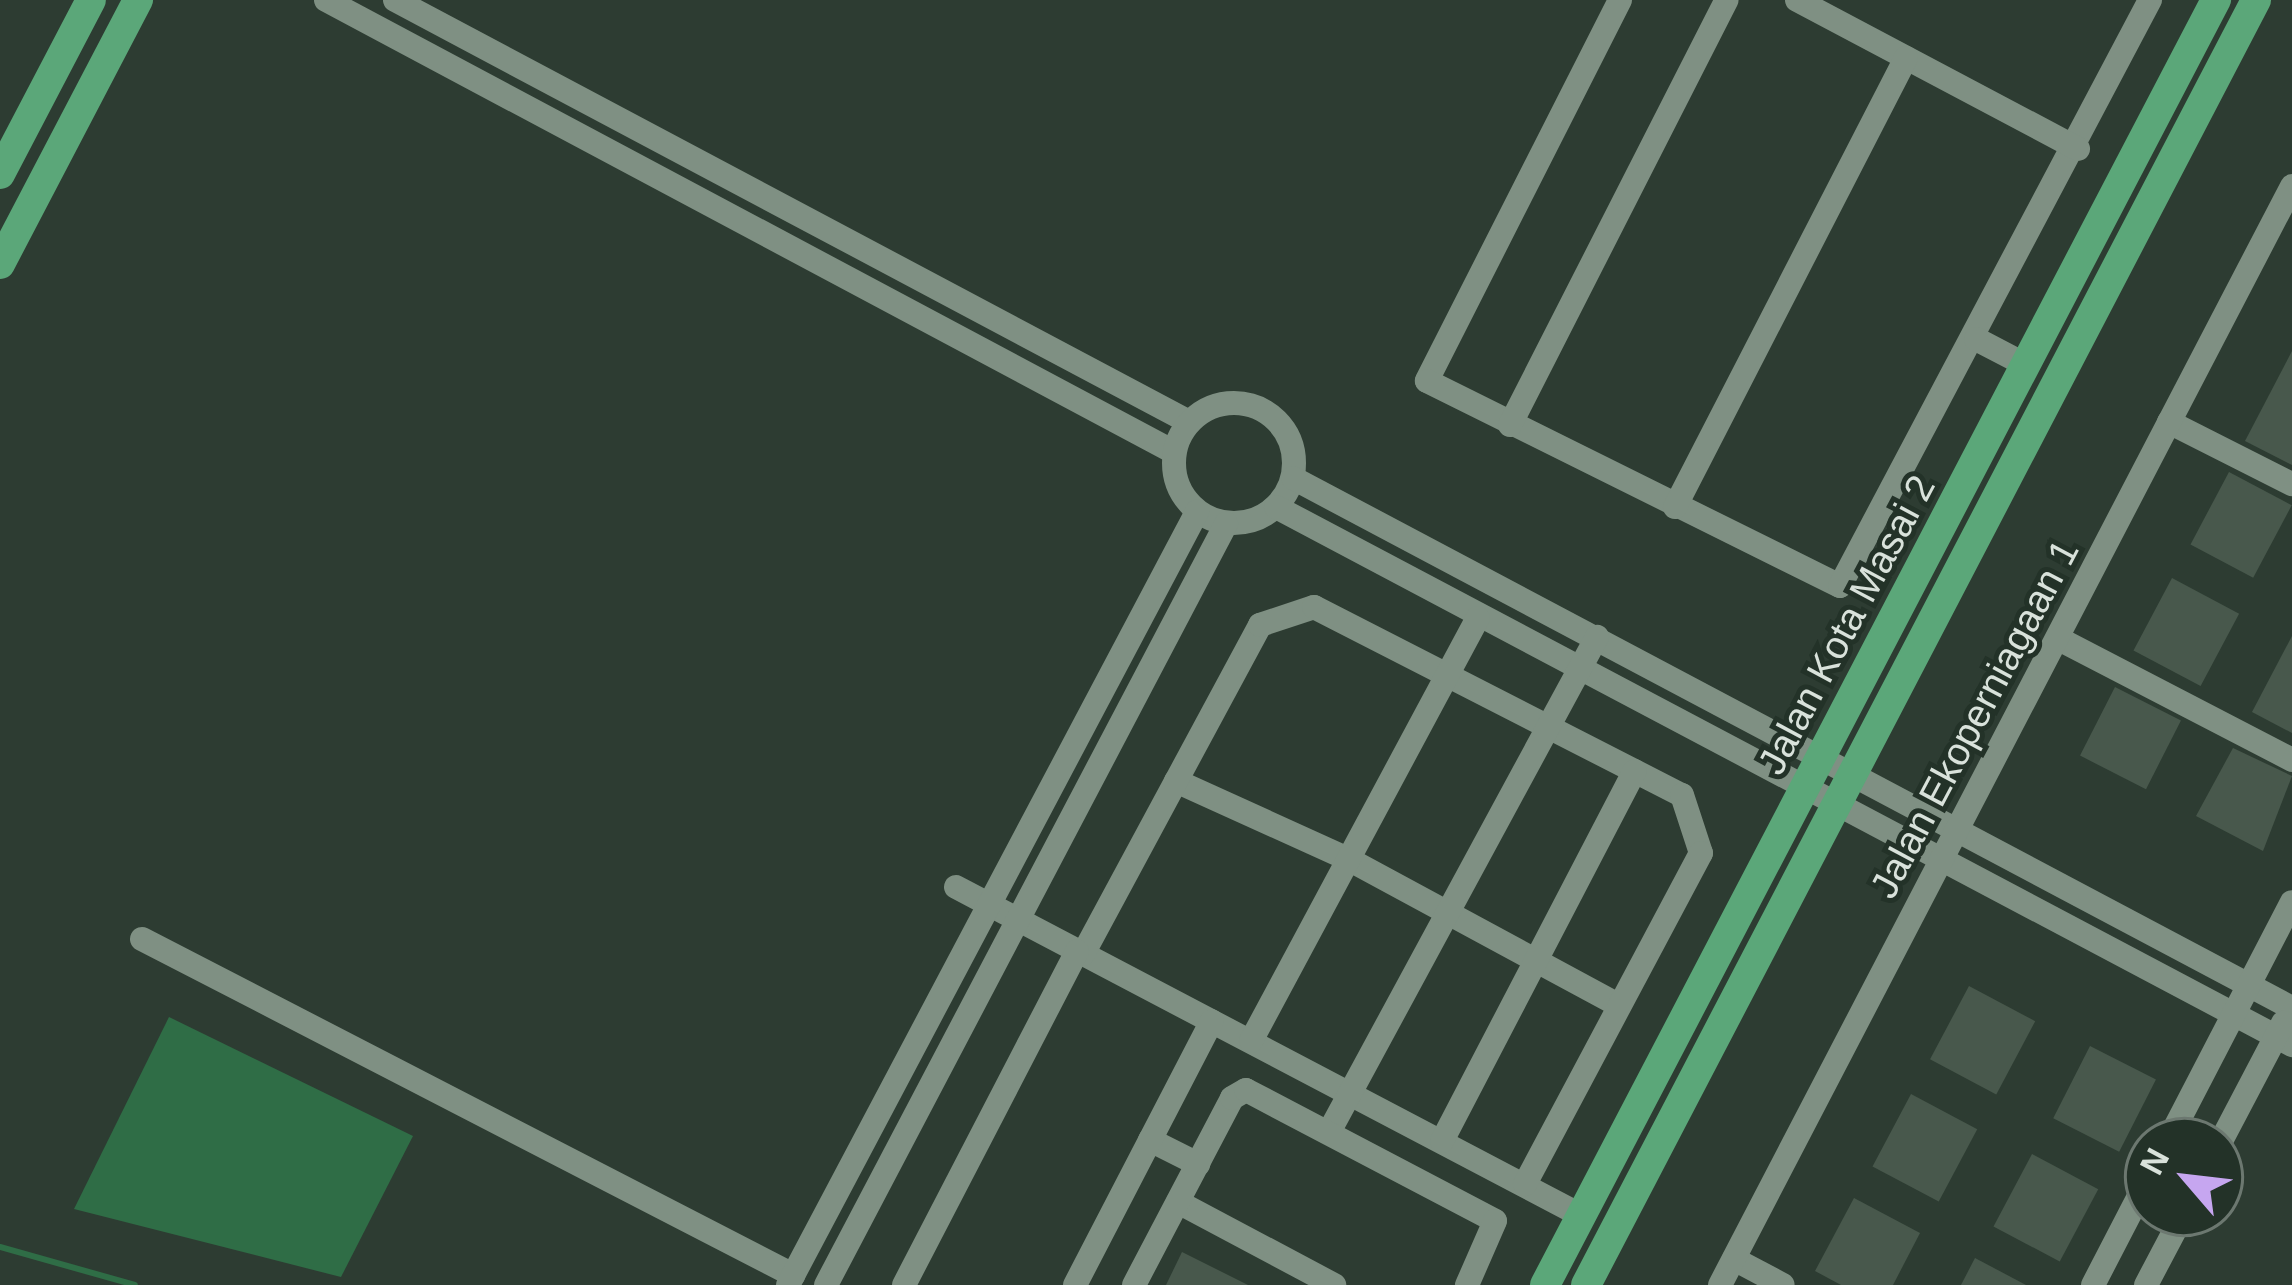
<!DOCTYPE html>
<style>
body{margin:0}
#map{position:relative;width:2292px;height:1285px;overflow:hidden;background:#2d3c32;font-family:Arial,sans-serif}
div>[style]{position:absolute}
.water>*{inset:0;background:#2f6d46}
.stream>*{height:6px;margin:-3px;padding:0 3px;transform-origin:3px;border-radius:3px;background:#2f6d46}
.building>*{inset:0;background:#48584c;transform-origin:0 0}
.minor>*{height:24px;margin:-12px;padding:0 12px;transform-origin:12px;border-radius:12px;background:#7f9083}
.minor>.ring{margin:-12px;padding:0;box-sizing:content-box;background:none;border:24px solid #7f9083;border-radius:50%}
.major>*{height:30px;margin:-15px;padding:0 15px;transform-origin:15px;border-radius:15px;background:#5ba779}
span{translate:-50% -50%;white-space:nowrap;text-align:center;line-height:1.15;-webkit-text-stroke:10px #233228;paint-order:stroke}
.street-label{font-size:39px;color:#d9e2db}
.north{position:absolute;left:2124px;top:1117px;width:120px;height:120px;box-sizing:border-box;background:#233228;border:3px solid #6c7870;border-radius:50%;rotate:298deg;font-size:33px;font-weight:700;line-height:48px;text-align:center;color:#d9e2db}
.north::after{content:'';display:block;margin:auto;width:42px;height:54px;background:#c6a6f0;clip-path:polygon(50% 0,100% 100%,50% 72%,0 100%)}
</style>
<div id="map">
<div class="water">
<i style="clip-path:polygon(169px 1017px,413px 1136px,341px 1277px,74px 1209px)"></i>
</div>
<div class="stream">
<i style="left:0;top:1247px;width:140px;rotate:15.7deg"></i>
</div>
<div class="building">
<i style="clip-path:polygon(2292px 351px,2292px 465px,2245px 441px)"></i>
<i style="left:2229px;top:472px;width:71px;height:82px;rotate:28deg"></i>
<i style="left:2172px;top:578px;width:76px;height:82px;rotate:28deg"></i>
<i style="clip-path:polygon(2292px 636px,2292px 733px,2252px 712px)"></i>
<i style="left:2115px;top:687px;width:74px;height:77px;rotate:27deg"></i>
<i style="clip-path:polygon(2233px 748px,2292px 776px,2263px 851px,2196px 816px)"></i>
<i style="left:1969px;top:986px;width:75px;height:83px;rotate:28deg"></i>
<i style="left:2090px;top:1046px;width:74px;height:81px;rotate:27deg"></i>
<i style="left:1911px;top:1094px;width:75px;height:82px;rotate:28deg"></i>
<i style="left:2032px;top:1154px;width:75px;height:82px;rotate:28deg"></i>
<i style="clip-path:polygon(1854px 1198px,1920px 1233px,1893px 1285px,1841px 1285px,1815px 1271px)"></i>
<i style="clip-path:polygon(1182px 1252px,1248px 1285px,1166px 1285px)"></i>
<i style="clip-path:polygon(1975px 1258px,2026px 1285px,1961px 1285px)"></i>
</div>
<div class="minor">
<i style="left:326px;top:0;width:961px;rotate:28.06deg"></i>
<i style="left:395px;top:0;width:899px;rotate:27.99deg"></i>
<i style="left:1620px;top:0;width:427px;rotate:116.9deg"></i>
<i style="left:1427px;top:381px;width:461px;rotate:26.4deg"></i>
<i style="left:1840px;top:586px;width:663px;rotate:-62.12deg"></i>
<i style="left:1797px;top:0;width:318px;rotate:27.9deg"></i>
<i style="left:1976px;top:339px;width:56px;rotate:27.5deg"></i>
<i class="ring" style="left:1174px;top:403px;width:96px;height:96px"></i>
<i style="left:2169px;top:422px;width:138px;rotate:26.8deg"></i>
<i style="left:1510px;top:425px;width:477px;rotate:-63deg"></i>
<i style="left:1293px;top:478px;width:1131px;rotate:27.95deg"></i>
<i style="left:1276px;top:507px;width:1150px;rotate:27.9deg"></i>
<i style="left:1675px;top:507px;width:505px;rotate:-62.78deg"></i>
<i style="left:2059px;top:639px;width:263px;rotate:27.4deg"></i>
<i style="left:1176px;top:781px;width:191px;rotate:24.4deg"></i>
<i style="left:1350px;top:860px;width:305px;rotate:28.4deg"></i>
<i style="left:956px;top:887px;width:707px;rotate:27.72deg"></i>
<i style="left:142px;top:939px;width:733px;rotate:27.3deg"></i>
<i style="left:1083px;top:954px;width:374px;rotate:-61.7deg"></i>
<i style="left:1260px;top:625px;width:57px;rotate:-18.4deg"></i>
<i style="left:1314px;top:607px;width:413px;rotate:27.1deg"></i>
<i style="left:1682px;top:795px;width:61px;rotate:71.9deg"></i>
<i style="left:1701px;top:853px;width:375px;rotate:118deg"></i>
<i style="left:1251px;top:1041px;width:480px;rotate:-61.8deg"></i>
<i style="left:1329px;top:1132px;width:563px;rotate:-61.57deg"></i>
<i style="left:1150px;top:1140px;width:54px;rotate:26.6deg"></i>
<i style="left:1442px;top:1141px;width:417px;rotate:-62.5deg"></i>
<i style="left:2168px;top:1141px;width:269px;rotate:-62.6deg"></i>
<i style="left:2220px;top:1143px;width:136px;rotate:-62.3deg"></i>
<i style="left:1178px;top:1202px;width:177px;rotate:28deg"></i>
<i style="left:1734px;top:1259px;width:55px;rotate:28deg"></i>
<i style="left:788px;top:1285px;width:875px;rotate:-62.12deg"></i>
<i style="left:826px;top:1285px;width:860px;rotate:-62.27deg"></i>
<i style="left:904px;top:1285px;width:376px;rotate:-62.6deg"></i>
<i style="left:1075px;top:1285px;width:297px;rotate:-62.6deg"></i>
<i style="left:1134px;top:1285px;width:211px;rotate:-62.3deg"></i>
<i style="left:1232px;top:1098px;width:16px;rotate:-30deg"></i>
<i style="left:1246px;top:1090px;width:281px;rotate:27.7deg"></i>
<i style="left:1495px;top:1221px;width:70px;rotate:113.6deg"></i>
<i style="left:1720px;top:1285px;width:1239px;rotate:-62.5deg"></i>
<i style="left:2093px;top:1285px;width:119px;rotate:-62.6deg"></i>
<i style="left:2146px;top:1285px;width:81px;rotate:-62.2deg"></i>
</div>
<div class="major">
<i style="left:0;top:174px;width:196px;rotate:-62.4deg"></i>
<i style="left:0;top:264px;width:298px;rotate:-62.4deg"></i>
<i style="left:1545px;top:1285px;width:1450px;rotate:-62.43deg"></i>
<i style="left:1586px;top:1285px;width:1449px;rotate:-62.46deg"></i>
</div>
<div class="street-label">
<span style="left:1847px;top:625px;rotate:-62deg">Jalan Kota Masai 2</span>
<span style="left:1975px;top:719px;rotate:-62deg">Jalan Ekoperniagaan 1</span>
</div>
<div class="north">N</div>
</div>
